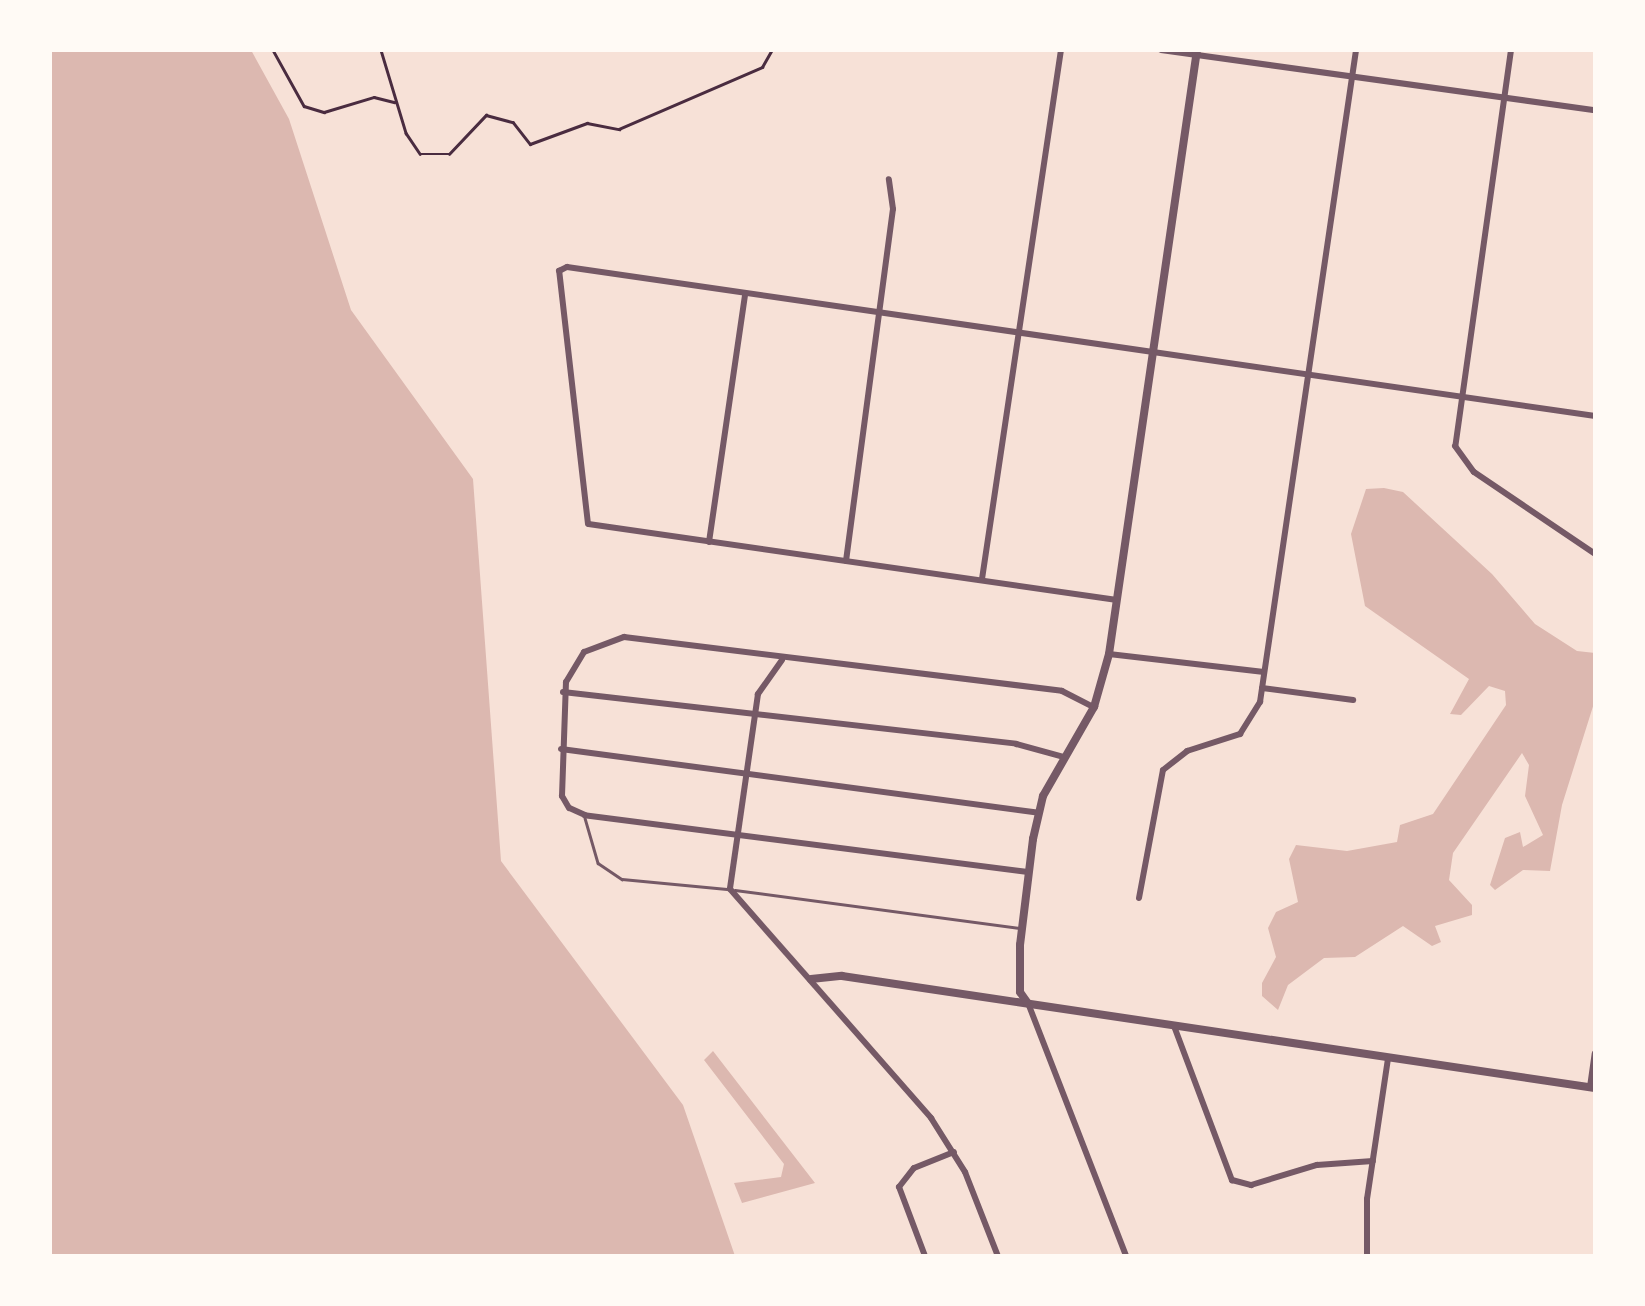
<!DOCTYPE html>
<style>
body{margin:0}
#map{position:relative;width:1645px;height:1306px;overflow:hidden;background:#f7e1d7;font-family:"Varela Round",sans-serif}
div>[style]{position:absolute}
.water>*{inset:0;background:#dcb8b0}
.path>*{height:2.5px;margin:-1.25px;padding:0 1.25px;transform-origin:1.25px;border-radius:1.25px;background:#4a2c40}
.service>*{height:2.5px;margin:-1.25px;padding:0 1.25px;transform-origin:1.25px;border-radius:1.25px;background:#755966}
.minor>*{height:6px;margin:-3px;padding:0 3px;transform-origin:3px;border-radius:3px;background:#755966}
.tertiary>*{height:8px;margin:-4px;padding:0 4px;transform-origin:4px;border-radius:4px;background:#755966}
span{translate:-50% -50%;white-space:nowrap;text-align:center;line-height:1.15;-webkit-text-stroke:10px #fffaf5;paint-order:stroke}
.frame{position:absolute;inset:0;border:52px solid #fffaf5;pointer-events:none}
</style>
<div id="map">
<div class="water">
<i style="clip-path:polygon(50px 50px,251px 50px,289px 119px,351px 310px,473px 479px,501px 861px,683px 1105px,735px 1256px,50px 1256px)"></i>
<i style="clip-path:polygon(1384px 488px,1403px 492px,1492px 574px,1535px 624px,1577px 651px,1595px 653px,1595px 700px,1562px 805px,1550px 871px,1523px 870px,1495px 890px,1490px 885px,1505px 838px,1520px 832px,1523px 847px,1543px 835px,1525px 796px,1529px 765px,1522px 753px,1453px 853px,1449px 880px,1472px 905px,1472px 915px,1435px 926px,1441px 942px,1432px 946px,1403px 926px,1355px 957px,1324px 958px,1288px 985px,1278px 1010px,1262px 996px,1262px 983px,1276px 957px,1268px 928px,1276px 912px,1298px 902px,1289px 859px,1296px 845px,1347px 851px,1397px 842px,1400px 825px,1433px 814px,1506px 705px,1505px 691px,1489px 686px,1461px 715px,1450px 714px,1469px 679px,1365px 606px,1351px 534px,1366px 489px)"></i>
<i style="clip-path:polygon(713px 1051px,815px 1183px,742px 1203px,734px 1183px,781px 1177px,784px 1164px,704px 1060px)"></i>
</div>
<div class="path">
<i style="left:273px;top:50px;width:64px;rotate:61deg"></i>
<i style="left:304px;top:106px;width:21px;rotate:17deg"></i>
<i style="left:324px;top:112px;width:52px;rotate:-16.7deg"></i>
<i style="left:374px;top:97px;width:21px;rotate:14deg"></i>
<i style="left:381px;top:50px;width:87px;rotate:73.2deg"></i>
<i style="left:406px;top:133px;width:25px;rotate:56deg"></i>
<i style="left:420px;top:154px;width:29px"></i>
<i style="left:449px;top:154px;width:54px;rotate:-46.5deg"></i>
<i style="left:486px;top:115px;width:28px;rotate:15deg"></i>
<i style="left:513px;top:122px;width:28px;rotate:52deg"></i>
<i style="left:530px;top:144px;width:61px;rotate:-20.2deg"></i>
<i style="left:587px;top:123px;width:33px;rotate:11deg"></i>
<i style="left:619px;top:129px;width:156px;rotate:-23.4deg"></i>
<i style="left:762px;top:67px;width:20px;rotate:-60deg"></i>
</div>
<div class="service">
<i style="left:585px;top:818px;width:47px;rotate:73.9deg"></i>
<i style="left:598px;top:863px;width:29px;rotate:34deg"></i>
<i style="left:622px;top:879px;width:105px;rotate:5.4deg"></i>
<i style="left:735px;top:890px;width:287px;rotate:7.6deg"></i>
</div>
<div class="minor">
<i style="left:1161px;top:50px;width:438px;rotate:7.9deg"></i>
<i style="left:1511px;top:50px;width:400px;rotate:98deg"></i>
<i style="left:1455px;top:446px;width:32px;rotate:54deg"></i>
<i style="left:1474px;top:472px;width:146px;rotate:34.1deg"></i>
<i style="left:709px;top:542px;width:251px;rotate:-81.7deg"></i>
<i style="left:846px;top:561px;width:355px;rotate:-82.4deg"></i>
<i style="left:893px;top:209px;width:30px;rotate:-98deg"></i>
<i style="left:982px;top:579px;width:535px;rotate:-81.51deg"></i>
<i style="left:1117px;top:600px;width:534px;rotate:-171.82deg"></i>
<i style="left:588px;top:524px;width:255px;rotate:-96.5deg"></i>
<i style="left:559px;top:271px;width:9px;rotate:-27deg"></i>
<i style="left:567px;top:267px;width:1039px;rotate:8.25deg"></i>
<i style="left:1109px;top:654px;width:156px;rotate:6.6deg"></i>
<i style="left:782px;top:660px;width:42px;rotate:125.2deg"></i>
<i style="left:758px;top:694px;width:197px;rotate:98.2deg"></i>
<i style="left:730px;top:889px;width:305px;rotate:48.7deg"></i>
<i style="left:931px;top:1118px;width:64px;rotate:57.8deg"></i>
<i style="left:965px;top:1172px;width:90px;rotate:68.6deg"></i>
<i style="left:1262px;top:688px;width:92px;rotate:7.5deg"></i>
<i style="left:563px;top:692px;width:456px;rotate:6.5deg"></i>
<i style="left:1016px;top:744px;width:50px;rotate:15.2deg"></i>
<i style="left:561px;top:749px;width:482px;rotate:7.6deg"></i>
<i style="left:1028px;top:872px;width:447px;rotate:-172.7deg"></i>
<i style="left:585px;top:815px;width:17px;rotate:-156deg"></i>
<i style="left:569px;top:808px;width:14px;rotate:-120deg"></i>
<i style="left:562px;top:796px;width:114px;rotate:-88deg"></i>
<i style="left:566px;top:682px;width:35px;rotate:-59deg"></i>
<i style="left:584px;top:652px;width:43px;rotate:-20.6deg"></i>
<i style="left:624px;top:637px;width:441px;rotate:7deg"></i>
<i style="left:1062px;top:691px;width:36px;rotate:27deg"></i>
<i style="left:1139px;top:898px;width:130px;rotate:-79.4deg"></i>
<i style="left:1163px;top:770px;width:31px;rotate:-38deg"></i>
<i style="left:1187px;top:751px;width:56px;rotate:-17.8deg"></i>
<i style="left:1240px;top:734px;width:38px;rotate:-58deg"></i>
<i style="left:1260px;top:702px;width:659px;rotate:-81.62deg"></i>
<i style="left:1028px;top:1003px;width:271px;rotate:68.8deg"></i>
<i style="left:1174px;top:1026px;width:165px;rotate:69.4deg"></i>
<i style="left:1232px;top:1180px;width:20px;rotate:15deg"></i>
<i style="left:1251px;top:1185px;width:69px;rotate:-16.9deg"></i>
<i style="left:1317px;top:1165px;width:56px;rotate:-4.1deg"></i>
<i style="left:1590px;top:1087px;width:34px;rotate:-82deg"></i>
<i style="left:925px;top:1256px;width:74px;rotate:-110.6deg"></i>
<i style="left:899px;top:1187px;width:24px;rotate:-52deg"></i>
<i style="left:914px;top:1168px;width:43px;rotate:-21.8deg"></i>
<i style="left:1367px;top:1256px;width:57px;rotate:-90deg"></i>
<i style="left:1367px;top:1199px;width:143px;rotate:-81.5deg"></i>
</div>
<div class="tertiary">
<i style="left:811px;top:979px;width:31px;rotate:-6deg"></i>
<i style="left:842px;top:976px;width:761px;rotate:8.46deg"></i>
<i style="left:1027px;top:1002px;width:12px;rotate:-125deg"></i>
<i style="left:1020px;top:992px;width:47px;rotate:-90deg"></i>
<i style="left:1020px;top:945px;width:107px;rotate:-83deg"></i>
<i style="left:1033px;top:839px;width:44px;rotate:-76.9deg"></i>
<i style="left:1043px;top:796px;width:103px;rotate:-60.2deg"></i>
<i style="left:1094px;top:707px;width:55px;rotate:-74.2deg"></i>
<i style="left:1109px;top:654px;width:610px;rotate:-81.71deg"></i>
</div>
<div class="frame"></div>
</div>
